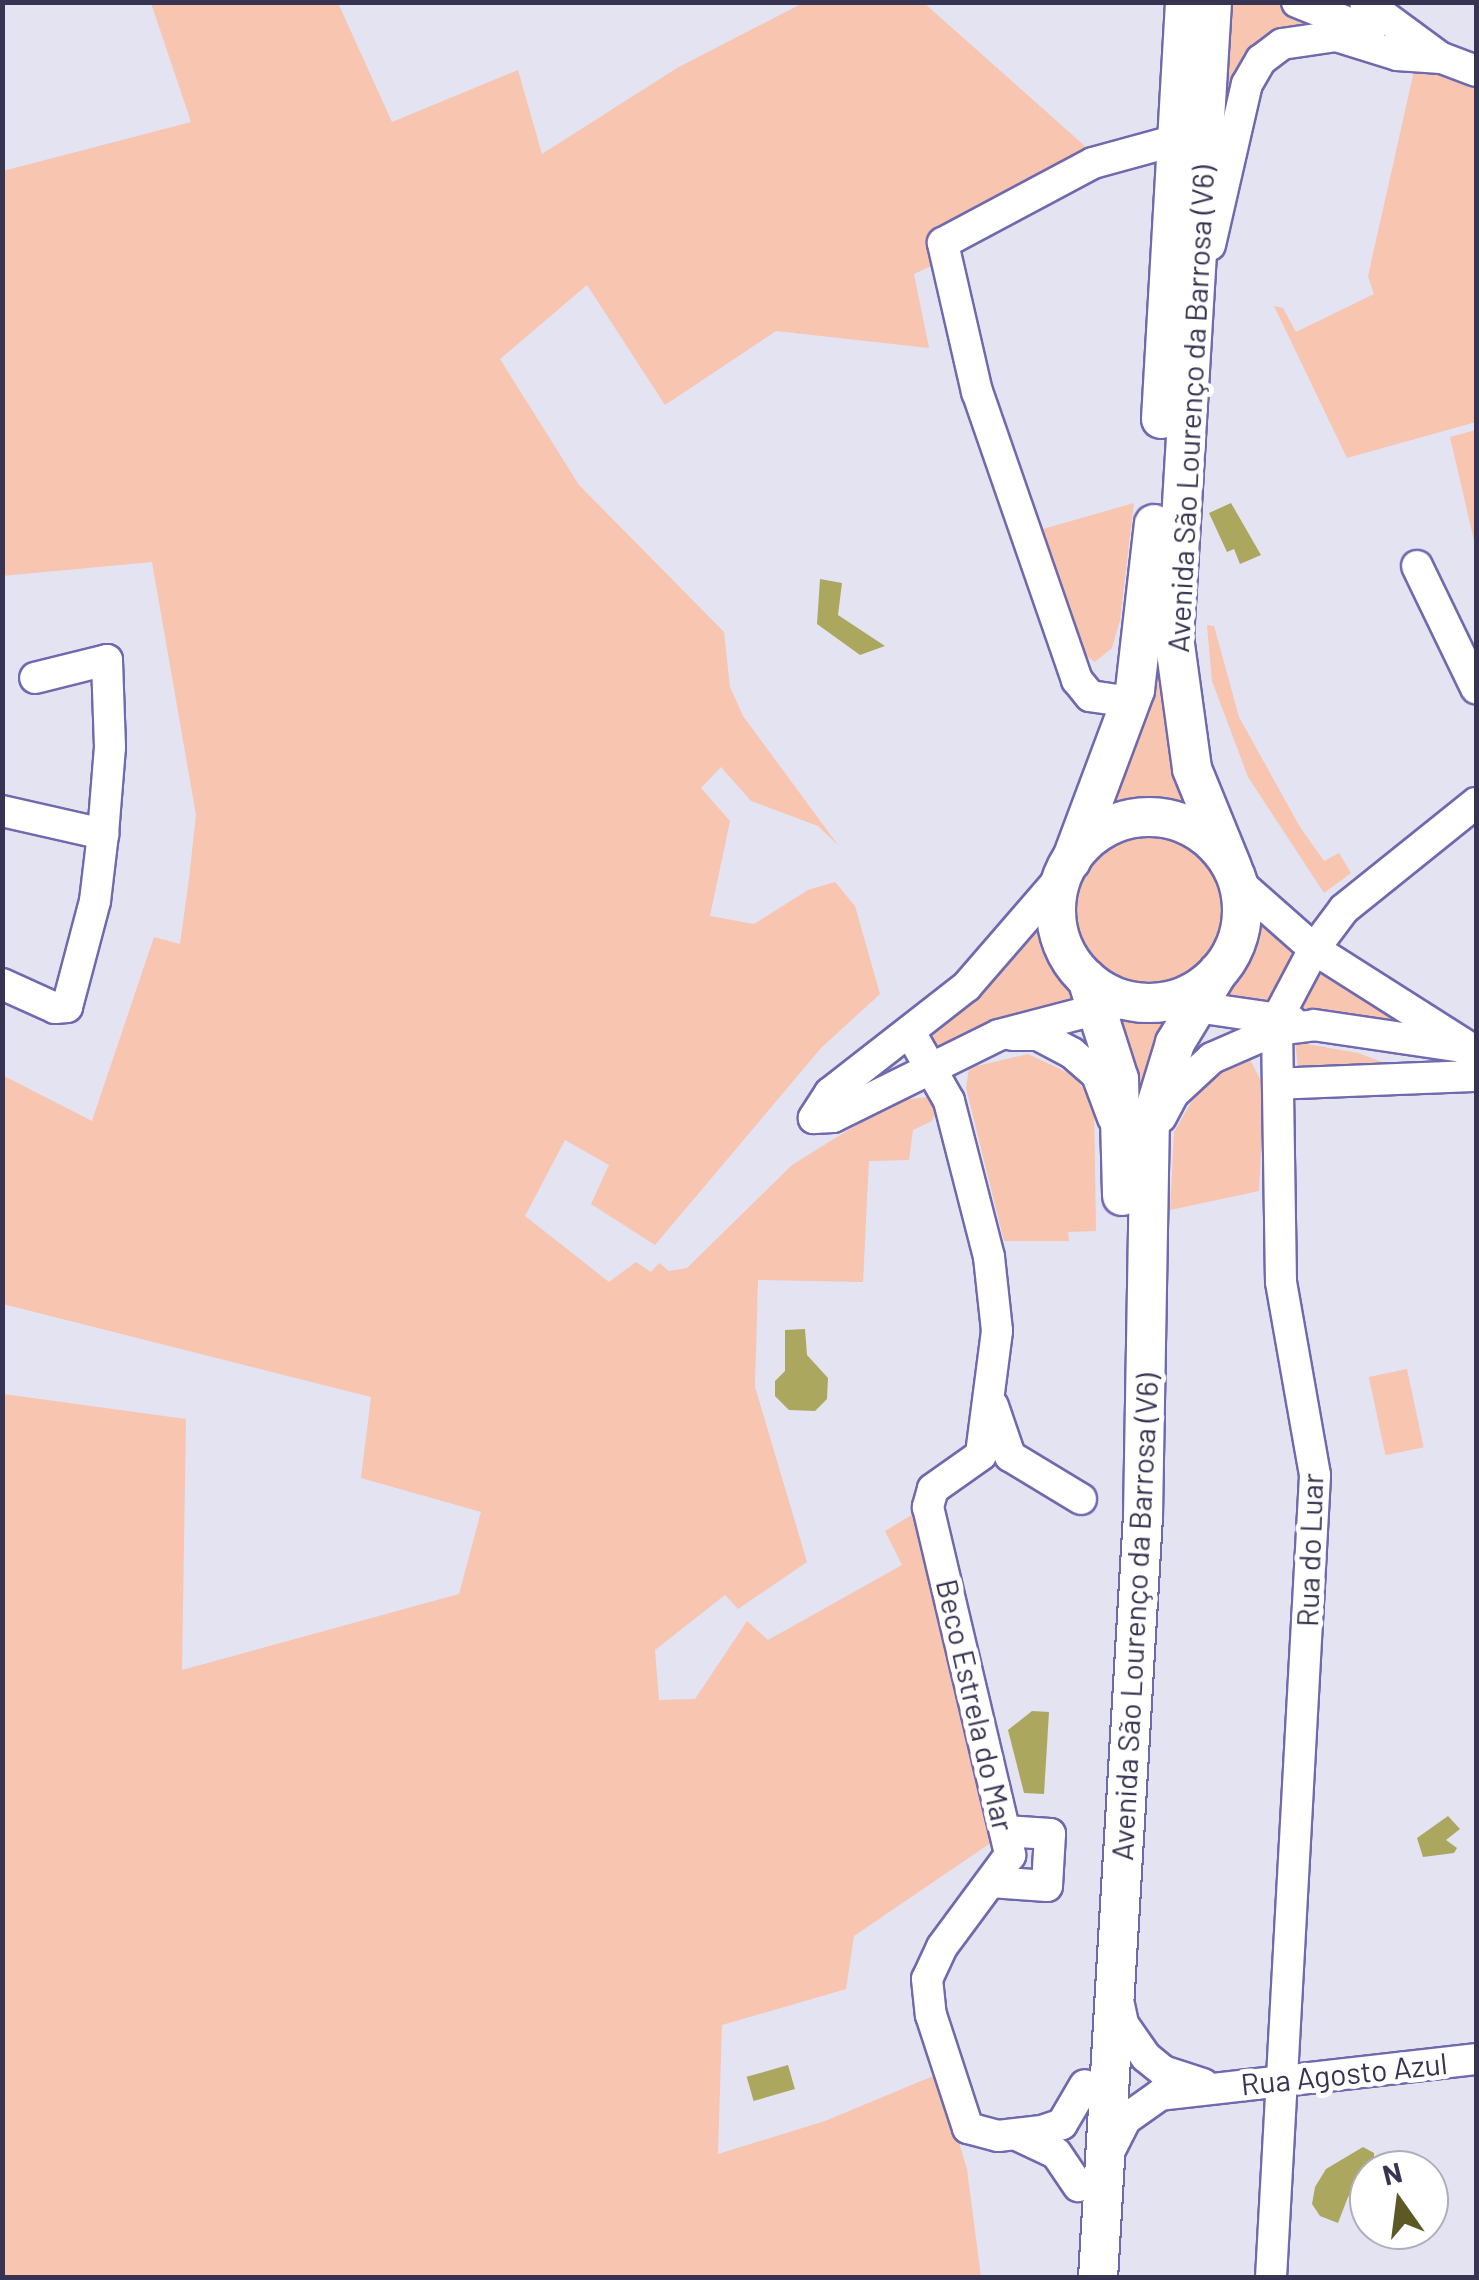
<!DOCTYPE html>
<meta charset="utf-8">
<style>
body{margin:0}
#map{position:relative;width:1479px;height:2280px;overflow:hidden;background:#e3e3f2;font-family:Barlow,sans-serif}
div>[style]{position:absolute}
.green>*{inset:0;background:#f7c5b0;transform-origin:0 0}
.round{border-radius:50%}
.water>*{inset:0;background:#aca75f;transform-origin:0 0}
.roads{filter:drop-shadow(2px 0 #6f6aae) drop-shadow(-2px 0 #6f6aae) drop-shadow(0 2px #6f6aae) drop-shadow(0 -2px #6f6aae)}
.minor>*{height:30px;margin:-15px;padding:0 15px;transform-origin:15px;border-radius:15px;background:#fff}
.major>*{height:38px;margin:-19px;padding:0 19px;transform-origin:19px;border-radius:19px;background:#fff}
.major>.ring{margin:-19px;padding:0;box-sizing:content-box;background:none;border:38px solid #fff;border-radius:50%}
span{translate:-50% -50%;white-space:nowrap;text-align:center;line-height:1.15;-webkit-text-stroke:10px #fff;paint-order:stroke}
.street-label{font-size:30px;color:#363452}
.frame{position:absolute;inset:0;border:5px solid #363452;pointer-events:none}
.north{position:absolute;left:1349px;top:2150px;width:100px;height:100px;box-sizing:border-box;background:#fff;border:2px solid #afaeba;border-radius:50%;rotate:346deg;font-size:28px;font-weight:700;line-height:40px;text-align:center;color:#363452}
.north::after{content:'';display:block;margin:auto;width:35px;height:45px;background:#5c5925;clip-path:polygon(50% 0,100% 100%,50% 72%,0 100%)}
</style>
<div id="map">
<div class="green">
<i style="clip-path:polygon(1359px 2px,1323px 29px,1288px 30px,1212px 167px,1225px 3px)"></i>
<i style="clip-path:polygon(151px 3px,338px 3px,392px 122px,518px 70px,542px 154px,677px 68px,803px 3px,924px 3px,1087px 148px,946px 226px,938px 263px,914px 274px,929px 348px,776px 331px,665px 405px,587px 285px,500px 359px,579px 485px,724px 632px,730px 687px,743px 716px,838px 845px,818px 826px,751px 801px,721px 767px,701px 788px,730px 821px,710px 916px,754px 924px,808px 890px,835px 882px,855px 906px,880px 994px,821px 1048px,655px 1245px,591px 1204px,609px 1165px,565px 1140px,525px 1216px,609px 1282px,636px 1262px,651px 1272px,659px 1263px,669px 1271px,687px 1268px,792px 1165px,895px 1101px,927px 1097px,937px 1110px,932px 1121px,913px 1130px,909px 1160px,869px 1161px,863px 1282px,758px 1280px,755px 1387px,807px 1562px,738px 1609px,725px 1595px,655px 1650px,659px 1700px,695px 1699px,747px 1621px,768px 1640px,902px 1565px,885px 1531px,915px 1513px,995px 1840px,854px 1936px,846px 1989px,722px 2025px,718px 2154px,825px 2121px,938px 2074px,967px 2169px,981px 2277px,3px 2277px,3px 1394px,186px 1419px,182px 1670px,459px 1594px,481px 1512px,361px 1478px,371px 1397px,3px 1304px,2px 1075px,92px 1121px,154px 937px,180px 944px,189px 879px,196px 815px,152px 562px,2px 576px,3px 171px,191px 122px)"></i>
<i style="clip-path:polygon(1425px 67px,1476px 86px,1476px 422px,1347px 458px,1274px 306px,1283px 308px,1296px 332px,1374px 294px,1368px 276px,1414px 71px)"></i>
<i style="clip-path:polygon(1476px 430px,1476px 549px,1450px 437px)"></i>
<i style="clip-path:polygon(1134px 503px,1120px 620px,1112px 648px,1095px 662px,1082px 653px,1036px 531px)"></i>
<i style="clip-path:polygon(1163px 621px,1190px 813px,1137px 805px,1099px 816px)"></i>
<i style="clip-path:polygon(1207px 625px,1214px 626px,1239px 717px,1300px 827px,1324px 861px,1339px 853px,1351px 873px,1324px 893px,1248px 777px,1212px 681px)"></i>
<i class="round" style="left:1071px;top:833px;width:154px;height:154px"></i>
<i style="clip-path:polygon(1254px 912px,1299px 954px,1272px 1009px,1217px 1001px,1245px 955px)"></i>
<i style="clip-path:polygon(1038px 918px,1049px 957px,1084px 1003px,1022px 1015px,936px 1047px,928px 1034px)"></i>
<i style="clip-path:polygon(1319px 967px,1355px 996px,1415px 1030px,1296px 1013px)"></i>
<i style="clip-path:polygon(1112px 1017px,1176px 1019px,1132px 1167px)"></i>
<i style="clip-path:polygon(1295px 1042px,1358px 1053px,1393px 1066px,1298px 1067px)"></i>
<i style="clip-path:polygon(1028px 1054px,1073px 1075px,1094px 1103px,1096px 1231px,1068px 1232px,1069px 1241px,1004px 1241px,966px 1088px,969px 1068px)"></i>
<i style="clip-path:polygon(1248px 1055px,1264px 1088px,1259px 1191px,1170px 1210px,1174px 1132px,1204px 1080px)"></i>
<i style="left:1407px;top:1369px;width:80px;height:39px;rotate:78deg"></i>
</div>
<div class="water">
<i style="clip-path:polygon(1231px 503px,1261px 555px,1240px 564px,1234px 549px,1227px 552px,1209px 513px)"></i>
<i style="clip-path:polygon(820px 579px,842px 583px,838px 615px,885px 646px,860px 655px,817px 624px)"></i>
<i style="clip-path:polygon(805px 1329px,807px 1355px,828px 1378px,827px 1399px,815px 1411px,789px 1410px,775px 1396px,775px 1381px,785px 1371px,785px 1330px)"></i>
<i style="clip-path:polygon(1032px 1711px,1049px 1712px,1044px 1794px,1024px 1793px,1008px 1730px)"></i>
<i style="clip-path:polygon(1448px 1816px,1460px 1829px,1446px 1840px,1457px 1848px,1454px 1853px,1423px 1857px,1417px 1838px)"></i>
<i style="left:788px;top:2065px;width:25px;height:43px;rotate:74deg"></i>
<i style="clip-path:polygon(1363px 2147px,1374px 2153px,1374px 2170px,1348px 2197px,1338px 2223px,1320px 2216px,1312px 2204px,1315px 2187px,1326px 2169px)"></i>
</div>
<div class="roads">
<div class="minor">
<i style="left:1297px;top:2px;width:78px;rotate:21.9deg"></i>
<i style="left:1365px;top:2px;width:94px;rotate:36.4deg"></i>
<i style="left:1426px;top:52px;width:53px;rotate:20.8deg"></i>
<i style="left:1210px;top:245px;width:165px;rotate:-77.1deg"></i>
<i style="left:1247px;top:84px;width:28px;rotate:-60deg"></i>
<i style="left:1261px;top:60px;width:26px;rotate:-37deg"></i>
<i style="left:1282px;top:44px;width:55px;rotate:-8.4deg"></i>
<i style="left:1336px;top:36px;width:64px;rotate:17.3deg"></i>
<i style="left:1397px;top:55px;width:44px;rotate:3.9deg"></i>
<i style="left:1417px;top:566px;width:136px;rotate:64.2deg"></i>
<i style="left:1131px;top:702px;width:41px;rotate:-171.7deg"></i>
<i style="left:1090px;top:696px;width:21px;rotate:-129deg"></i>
<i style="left:1077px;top:680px;width:305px;rotate:-109.1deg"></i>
<i style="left:977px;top:392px;width:153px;rotate:-102.9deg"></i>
<i style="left:943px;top:243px;width:170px;rotate:-28.1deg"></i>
<i style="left:1093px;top:163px;width:87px;rotate:-15.3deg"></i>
<i style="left:2px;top:811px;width:104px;rotate:12.8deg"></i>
<i style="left:1063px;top:875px;width:147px;rotate:130.9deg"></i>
<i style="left:967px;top:986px;width:174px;rotate:142deg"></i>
<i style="left:830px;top:1093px;width:30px;rotate:123deg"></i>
<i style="left:814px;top:1118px;width:19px;rotate:-3deg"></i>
<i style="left:833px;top:1117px;width:185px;rotate:-26.3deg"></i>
<i style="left:999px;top:1035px;width:134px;rotate:-14.7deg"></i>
<i style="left:1238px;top:882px;width:101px;rotate:41.4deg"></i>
<i style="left:1314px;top:949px;width:185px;rotate:32.4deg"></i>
<i style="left:1470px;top:1048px;width:28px;rotate:84deg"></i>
<i style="left:1473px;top:1076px;width:195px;rotate:177.7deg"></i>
<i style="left:2px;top:984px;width:58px;rotate:24.4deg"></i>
<i style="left:55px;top:1008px;width:12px;rotate:-5deg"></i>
<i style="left:67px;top:1007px;width:110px;rotate:-75.2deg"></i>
<i style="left:95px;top:901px;width:67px;rotate:-83.2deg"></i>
<i style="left:103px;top:834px;width:87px;rotate:-85.4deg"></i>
<i style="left:110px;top:747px;width:87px;rotate:-92deg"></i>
<i style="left:107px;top:660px;width:74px;rotate:166deg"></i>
<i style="left:1162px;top:1002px;width:131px;rotate:8.3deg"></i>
<i style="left:911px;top:1034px;width:77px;rotate:60.4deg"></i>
<i style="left:949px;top:1101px;width:161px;rotate:75.6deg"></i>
<i style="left:989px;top:1257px;width:74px;rotate:83.8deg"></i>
<i style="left:997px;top:1331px;width:125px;rotate:97.4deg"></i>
<i style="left:981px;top:1455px;width:59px;rotate:144.7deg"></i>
<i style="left:933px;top:1489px;width:19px;rotate:106deg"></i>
<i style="left:928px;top:1507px;width:358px;rotate:76.7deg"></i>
<i style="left:1010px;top:1855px;width:114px;rotate:126.5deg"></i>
<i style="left:942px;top:1947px;width:35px;rotate:115deg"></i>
<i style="left:927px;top:1979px;width:36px;rotate:84deg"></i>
<i style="left:931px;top:2015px;width:119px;rotate:71.9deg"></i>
<i style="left:968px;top:2128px;width:31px;rotate:15deg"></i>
<i style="left:998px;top:2136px;width:44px;rotate:-6.5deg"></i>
<i style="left:1042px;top:2131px;width:21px;rotate:-19deg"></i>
<i style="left:1062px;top:2124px;width:45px;rotate:-59.5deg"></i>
<i style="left:1012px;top:1035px;width:26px"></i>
<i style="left:1038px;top:1035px;width:38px;rotate:28deg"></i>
<i style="left:1072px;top:1053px;width:33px;rotate:41deg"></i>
<i style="left:1097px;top:1075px;width:46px;rotate:69.6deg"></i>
<i style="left:1161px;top:1117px;width:26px;rotate:-62deg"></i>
<i style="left:1173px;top:1094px;width:53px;rotate:-42.7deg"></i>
<i style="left:1212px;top:1058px;width:70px;rotate:-23.6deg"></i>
<i style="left:1276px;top:1030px;width:38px;rotate:-7deg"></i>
<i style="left:1314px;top:1025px;width:157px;rotate:8.4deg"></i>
<i style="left:993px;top:1406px;width:53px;rotate:71.2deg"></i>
<i style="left:1010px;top:1456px;width:83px;rotate:31.2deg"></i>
<i style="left:991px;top:1882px;width:56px;rotate:4.1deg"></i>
<i style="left:1047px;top:1886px;width:52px;rotate:-86.7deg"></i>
<i style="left:1050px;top:1834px;width:45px;rotate:-176.2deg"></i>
<i style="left:1118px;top:2000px;width:25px;rotate:78deg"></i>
<i style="left:1123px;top:2024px;width:40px;rotate:55.1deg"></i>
<i style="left:1146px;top:2057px;width:22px;rotate:39deg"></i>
<i style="left:1163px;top:2071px;width:42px;rotate:18deg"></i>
<i style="left:1021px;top:2137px;width:38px;rotate:25deg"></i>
<i style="left:1056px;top:2153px;width:40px;rotate:56deg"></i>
<i style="left:1109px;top:2152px;width:37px;rotate:-63deg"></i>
<i style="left:1126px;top:2119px;width:42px;rotate:-35.2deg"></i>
<i style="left:1160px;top:2095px;width:318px;rotate:-6.5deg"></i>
<i style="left:1271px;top:2278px;width:804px;rotate:-86.86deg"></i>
<i style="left:1315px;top:1475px;width:196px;rotate:-100deg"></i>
<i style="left:1281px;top:1282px;width:263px;rotate:-90.9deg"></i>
<i style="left:1277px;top:1019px;width:79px;rotate:-62.1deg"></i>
<i style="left:1314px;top:949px;width:50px;rotate:-53.1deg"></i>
<i style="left:1344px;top:909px;width:169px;rotate:-38.8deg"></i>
</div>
<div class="major">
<i style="left:1212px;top:2px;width:636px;rotate:93.42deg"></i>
<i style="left:1174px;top:637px;width:133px;rotate:82.2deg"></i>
<i style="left:1192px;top:769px;width:106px;rotate:67.8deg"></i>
<i style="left:1161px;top:419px;width:418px;rotate:-86.7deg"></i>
<i class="ring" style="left:1056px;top:817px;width:148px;height:148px"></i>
<i style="left:1071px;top:861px;width:183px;rotate:-69.5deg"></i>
<i style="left:1135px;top:690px;width:167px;rotate:-83.5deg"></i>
<i style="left:1087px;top:979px;width:105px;rotate:72.3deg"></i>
<i style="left:1119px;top:1079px;width:117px;rotate:88.5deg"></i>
<i style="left:1098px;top:2278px;width:763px;rotate:-86.62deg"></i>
<i style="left:1143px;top:1516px;width:391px;rotate:-89deg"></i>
<i style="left:1150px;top:1125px;width:86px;rotate:-73deg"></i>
<i style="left:1175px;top:1043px;width:83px;rotate:-58.8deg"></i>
</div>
</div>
<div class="street-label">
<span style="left:1190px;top:409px;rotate:-87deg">Avenida São Lourenço da Barrosa (V6)</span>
<span style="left:1309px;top:1550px;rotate:-88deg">Rua do Luar</span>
<span style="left:1134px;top:1617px;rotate:-87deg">Avenida São Lourenço da Barrosa (V6)</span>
<span style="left:976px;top:1705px;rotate:77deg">Beco Estrela do Mar</span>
<span style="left:1344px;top:2073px;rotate:-6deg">Rua Agosto Azul</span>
</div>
<div class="frame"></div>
<div class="north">N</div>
</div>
